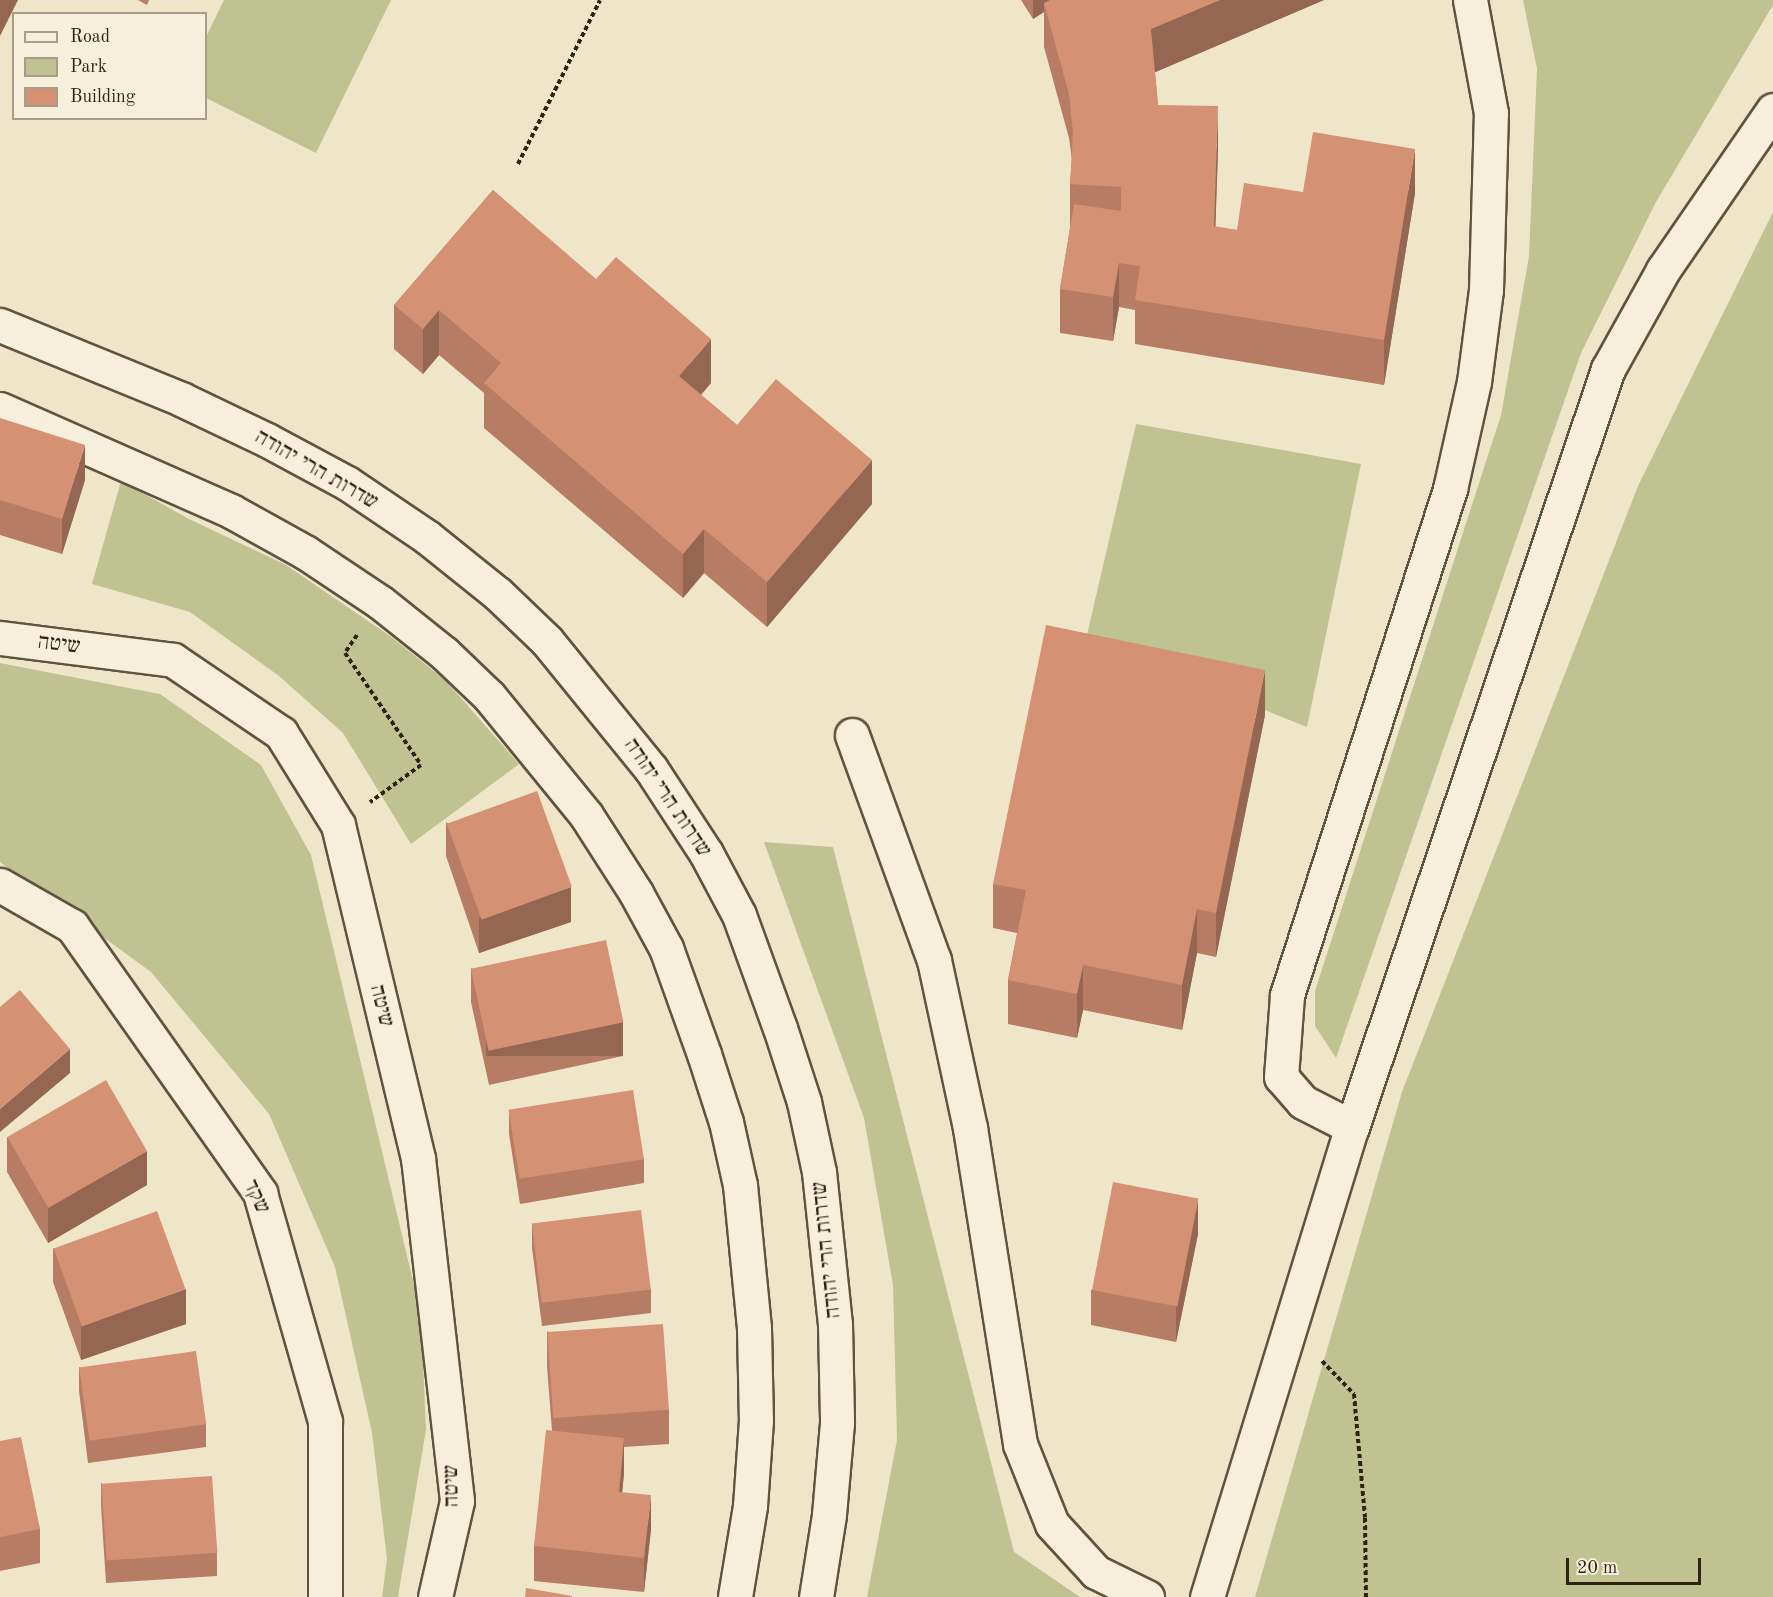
<!DOCTYPE html>
<meta charset="utf-8">
<style>
body{margin:0}
#map{position:relative;width:1773px;height:1597px;overflow:hidden;background:#efe6c9;font-family:"Old Standard TT","Frank Ruhl Libre",serif}
div>[style]{position:absolute}
.green>*{inset:0;background:#bfc392}
.path>*{height:4px;margin-top:-2px;transform-origin:0;background:repeating-linear-gradient(90deg,#302211 0 4.5px,transparent 0 7.5px)}
.roads{filter:drop-shadow(2px 0 #60533f) drop-shadow(-2px 0 #60533f) drop-shadow(0 2px #60533f) drop-shadow(0 -2px #60533f)}
.minor>*{height:33px;margin:-16.5px;padding:0 16.5px;transform-origin:16.5px;border-radius:16.5px;background:#f5efdc}
.tertiary>*{height:33px;margin:-16.5px;padding:0 16.5px;transform-origin:16.5px;border-radius:16.5px;background:#f5efdc}
.wall>*{inset:0;background:#b77d64}
.shaded-wall>*{inset:0;background:#956651;transform-origin:0 0}
.building>*{inset:0;background:#d59174;transform-origin:0 0}
span{translate:-50% -50%;white-space:nowrap;text-align:center;line-height:1.15;-webkit-text-stroke:5px #f5efdc;paint-order:stroke}
.street-label{font-size:22px;color:#302211}
.legend{position:absolute;left:12px;top:12px;width:195px;height:108px;box-sizing:border-box;background:#f5efdc;border:2px solid #a69d8b;margin:0;padding:8px 10px;list-style:none;font-size:18px;color:#302211}
.legend li{display:flex;align-items:center;gap:12px;height:30px}
.legend b{width:30px;border:2px solid #a69d8b}
.scale{position:absolute;left:1566px;top:1558px;width:135px;height:27px;box-sizing:border-box;border:3px solid #302211;border-top:0;padding-left:8px;font-size:18px;line-height:21px;white-space:nowrap;color:#302211;-webkit-text-stroke:4px #f5efdc;paint-order:stroke}
</style>
<div id="map">
<div class="green">
<i style="clip-path:polygon(224px 0,391px 0,316px 153px,206px 98px,206px 37px)"></i>
<i style="clip-path:polygon(1523px 0,1773px 0,1773px 5px,1656px 202px,1581px 353px,1336px 1058px,1315px 1026px,1315px 991px,1501px 415px,1529px 256px,1537px 69px)"></i>
<i style="clip-path:polygon(1773px 212px,1773px 1597px,1255px 1597px,1402px 1092px,1638px 486px)"></i>
<i style="clip-path:polygon(1136px 424px,1361px 464px,1307px 727px,1086px 639px)"></i>
<i style="clip-path:polygon(121px 481px,189px 519px,286px 565px,390px 636px,445px 680px,519px 764px,411px 844px,343px 733px,279px 676px,190px 612px,92px 584px)"></i>
<i style="clip-path:polygon(0 663px,160px 694px,261px 765px,311px 855px,421px 1314px,426px 1430px,398px 1597px,382px 1597px,387px 1559px,372px 1433px,335px 1267px,269px 1114px,151px 972px,0 862px)"></i>
<i style="clip-path:polygon(764px 842px,833px 847px,1014px 1552px,1080px 1597px,867px 1597px,897px 1440px,893px 1285px,864px 1118px)"></i>
</div>
<div class="path">
<i style="left:518px;top:164px;width:183px;rotate:-63.4deg"></i>
<i style="left:357px;top:635px;width:22px;rotate:124deg"></i>
<i style="left:345px;top:653px;width:135px;rotate:55.8deg"></i>
<i style="left:421px;top:765px;width:63px;rotate:144deg"></i>
<i style="left:1322px;top:1361px;width:46px;rotate:45.9deg"></i>
<i style="left:1354px;top:1394px;width:124px;rotate:84.9deg"></i>
<i style="left:1365px;top:1518px;width:79px;rotate:89.3deg"></i>
</div>
<div class="roads">
<div class="minor">
<i style="left:0;top:638px;width:174px;rotate:7.2deg"></i>
<i style="left:173px;top:660px;width:130px;rotate:34.1deg"></i>
<i style="left:281px;top:733px;width:108px;rotate:58.2deg"></i>
<i style="left:338px;top:825px;width:342px;rotate:76.5deg"></i>
<i style="left:418px;top:1158px;width:345px;rotate:83.5deg"></i>
<i style="left:457px;top:1501px;width:98px;rotate:102.9deg"></i>
<i style="left:852px;top:735px;width:239px;rotate:70deg"></i>
<i style="left:934px;top:960px;width:172px;rotate:77.9deg"></i>
<i style="left:970px;top:1128px;width:320px;rotate:81deg"></i>
<i style="left:1020px;top:1444px;width:86px;rotate:68.2deg"></i>
<i style="left:1052px;top:1524px;width:65px;rotate:47.5deg"></i>
<i style="left:1096px;top:1572px;width:57px;rotate:26.1deg"></i>
<i style="left:0;top:885px;width:83px;rotate:29.7deg"></i>
<i style="left:72px;top:926px;width:327px;rotate:54.8deg"></i>
<i style="left:260px;top:1193px;width:237px;rotate:74.1deg"></i>
<i style="left:325px;top:1421px;width:176px;rotate:90deg"></i>
<i style="left:1352px;top:1127px;width:55px;rotate:-153deg"></i>
<i style="left:1303px;top:1102px;width:33px;rotate:-131deg"></i>
<i style="left:1281px;top:1077px;width:82px;rotate:-85.8deg"></i>
<i style="left:1287px;top:995px;width:532px;rotate:-72.14deg"></i>
<i style="left:1450px;top:489px;width:110px;rotate:-77.4deg"></i>
<i style="left:1474px;top:382px;width:93px;rotate:-82.6deg"></i>
<i style="left:1486px;top:290px;width:177px;rotate:-88.4deg"></i>
<i style="left:1491px;top:113px;width:115px;rotate:-100.5deg"></i>
<i style="left:1207px;top:1597px;width:492px;rotate:-72.9deg"></i>
<i style="left:1352px;top:1127px;width:800px;rotate:-71.34deg"></i>
<i style="left:1608px;top:369px;width:113px;rotate:-60.9deg"></i>
<i style="left:1663px;top:270px;width:194px;rotate:-55.5deg"></i>
</div>
<div class="tertiary">
<i style="left:0;top:325px;width:196px;rotate:22.2deg"></i>
<i style="left:181px;top:399px;width:95px;rotate:25.5deg"></i>
<i style="left:267px;top:440px;width:91px;rotate:28.3deg"></i>
<i style="left:347px;top:483px;width:97px;rotate:34deg"></i>
<i style="left:427px;top:537px;width:90px;rotate:38.7deg"></i>
<i style="left:497px;top:593px;width:69px;rotate:43.8deg"></i>
<i style="left:547px;top:641px;width:165px;rotate:50.9deg"></i>
<i style="left:651px;top:769px;width:100px;rotate:56.8deg"></i>
<i style="left:706px;top:853px;width:70px;rotate:62deg"></i>
<i style="left:739px;top:915px;width:120px;rotate:70.1deg"></i>
<i style="left:780px;top:1028px;width:78px;rotate:72deg"></i>
<i style="left:804px;top:1102px;width:72px;rotate:77.9deg"></i>
<i style="left:819px;top:1172px;width:153px;rotate:84deg"></i>
<i style="left:835px;top:1324px;width:99px;rotate:88.8deg"></i>
<i style="left:837px;top:1423px;width:92px;rotate:95deg"></i>
<i style="left:829px;top:1515px;width:83px;rotate:99deg"></i>
<i style="left:0;top:409px;width:253px;rotate:23.8deg"></i>
<i style="left:231px;top:511px;width:85px;rotate:29deg"></i>
<i style="left:305px;top:552px;width:90px;rotate:33.7deg"></i>
<i style="left:380px;top:602px;width:82px;rotate:38.6deg"></i>
<i style="left:444px;top:653px;width:62px;rotate:43.7deg"></i>
<i style="left:489px;top:696px;width:154px;rotate:50.8deg"></i>
<i style="left:586px;top:815px;width:93px;rotate:57.3deg"></i>
<i style="left:636px;top:893px;width:63px;rotate:61.4deg"></i>
<i style="left:666px;top:948px;width:113px;rotate:70.3deg"></i>
<i style="left:704px;top:1054px;width:71px;rotate:72.1deg"></i>
<i style="left:726px;top:1122px;width:65px;rotate:77.5deg"></i>
<i style="left:740px;top:1185px;width:144px;rotate:84.4deg"></i>
<i style="left:754px;top:1328px;width:92px;rotate:88.8deg"></i>
<i style="left:756px;top:1420px;width:86px;rotate:94deg"></i>
<i style="left:750px;top:1506px;width:92px;rotate:99.4deg"></i>
</div>
</div>
<div class="wall">
<i style="clip-path:polygon(138px 0,149px 0,147px 5px)"></i>
<i style="clip-path:polygon(1021px 0,1324px 0,1155px 72px,1158px 105px,1218px 150px,1215px 227px,1237px 230px,1303px 192px,1415px 193px,1384px 385px,1135px 344px,1135px 310px,1119px 307px,1113px 341px,1060px 333px,1060px 289px,1070px 228px,1070px 184px,1072px 160px,1069px 138px,1044px 47px,1044px 12px,1033px 19px)"></i>
<i style="clip-path:polygon(493px 190px,711px 383px,701px 395px,737px 425px,872px 504px,767px 627px,704px 573px,683px 598px,484px 428px,484px 393px,439px 355px,423px 374px,394px 349px,394px 305px)"></i>
<i style="clip-path:polygon(0 418px,85px 480px,62px 554px,0 535px)"></i>
<i style="clip-path:polygon(1265px 715px,1216px 957px,1197px 953px,1182px 1030px,1083px 1010px,1077px 1038px,1008px 1024px,1008px 980px,1017px 933px,993px 928px,993px 884px)"></i>
<i style="clip-path:polygon(446px 822px,571px 922px,479px 953px,446px 856px)"></i>
<i style="clip-path:polygon(471px 968px,623px 1056px,489px 1085px,471px 1002px)"></i>
<i style="clip-path:polygon(509px 1110px,644px 1159px,644px 1183px,520px 1204px,509px 1134px)"></i>
<i style="clip-path:polygon(7px 1137px,147px 1185px,48px 1243px,7px 1172px)"></i>
<i style="clip-path:polygon(532px 1224px,651px 1289px,651px 1313px,542px 1326px,532px 1248px)"></i>
<i style="clip-path:polygon(1198px 1234px,1176px 1342px,1091px 1325px,1091px 1290px)"></i>
<i style="clip-path:polygon(53px 1248px,186px 1324px,81px 1360px,53px 1282px)"></i>
<i style="clip-path:polygon(547px 1331px,669px 1410px,669px 1444px,624px 1447px,624px 1473px,622px 1492px,651px 1529px,644px 1592px,534px 1581px,534px 1546px,552px 1431px,547px 1366px)"></i>
<i style="clip-path:polygon(79px 1367px,206px 1424px,206px 1447px,88px 1463px,79px 1391px)"></i>
<i style="clip-path:polygon(0 1441px,40px 1529px,40px 1563px,0 1571px)"></i>
<i style="clip-path:polygon(101px 1483px,217px 1553px,217px 1576px,106px 1583px,101px 1506px)"></i>
</div>
<div class="shaded-wall">
<i style="clip-path:polygon(0 0,18px 0,0 36px)"></i>
<i style="clip-path:polygon(1033px 0,1063px 0,1044px 3px,1044px 12px,1033px 19px)"></i>
<i style="clip-path:polygon(1220px 0,1324px 0,1151px 74px,1151px 29px)"></i>
<i style="clip-path:polygon(1218px 106px,1218px 150px,1214px 271px,1214px 226px)"></i>
<i style="clip-path:polygon(1415px 149px,1415px 193px,1384px 385px,1384px 340px)"></i>
<i style="clip-path:polygon(1119px 263px,1119px 307px,1113px 341px,1113px 297px)"></i>
<i style="clip-path:polygon(439px 310px,439px 355px,423px 374px,423px 329px)"></i>
<i style="clip-path:polygon(711px 339px,711px 383px,679px 420px,679px 376px)"></i>
<i style="clip-path:polygon(85px 445px,85px 480px,62px 554px,62px 519px)"></i>
<i style="clip-path:polygon(872px 460px,872px 504px,767px 627px,767px 582px)"></i>
<i style="clip-path:polygon(704px 529px,704px 573px,683px 598px,683px 554px)"></i>
<i style="clip-path:polygon(1265px 670px,1265px 715px,1216px 957px,1216px 913px)"></i>
<i style="clip-path:polygon(571px 887px,571px 922px,479px 953px,479px 918px)"></i>
<i style="clip-path:polygon(1197px 909px,1197px 953px,1182px 1030px,1182px 985px)"></i>
<i style="clip-path:polygon(1083px 965px,1083px 1010px,1077px 1038px,1077px 994px)"></i>
<i style="left:623px;top:1022px;width:34px;height:137px;rotate:90deg"></i>
<i style="clip-path:polygon(70px 1049px,70px 1073px,0 1132px,0 1109px)"></i>
<i style="clip-path:polygon(147px 1151px,147px 1185px,48px 1243px,48px 1208px)"></i>
<i style="clip-path:polygon(1198px 1199px,1198px 1234px,1176px 1342px,1176px 1307px)"></i>
<i style="clip-path:polygon(186px 1289px,186px 1324px,81px 1360px,81px 1326px)"></i>
<i style="clip-path:polygon(624px 1438px,624px 1473px,619px 1526px,619px 1492px)"></i>
<i style="clip-path:polygon(651px 1495px,651px 1529px,644px 1592px,644px 1558px)"></i>
</div>
<div class="building">
<i style="clip-path:polygon(1050px 0,1220px 0,1151px 29px,1158px 105px,1218px 106px,1214px 226px,1237px 230px,1244px 183px,1303px 192px,1313px 132px,1415px 149px,1384px 340px,1135px 300px,1140px 266px,1119px 263px,1113px 297px,1060px 289px,1074px 204px,1121px 211px,1121px 187px,1070px 184px,1073px 133px,1069px 94px,1044px 3px)"></i>
<i style="clip-path:polygon(493px 190px,596px 279px,616px 257px,711px 339px,679px 376px,737px 425px,776px 379px,872px 460px,767px 582px,704px 529px,683px 554px,484px 383px,501px 363px,439px 310px,423px 329px,394px 305px)"></i>
<i style="clip-path:polygon(0 418px,85px 445px,62px 519px,0 500px)"></i>
<i style="clip-path:polygon(1046px 625px,1265px 670px,1216px 913px,1197px 909px,1182px 985px,1083px 965px,1077px 994px,1008px 980px,1026px 890px,993px 884px)"></i>
<i style="left:537px;top:791px;width:102px;height:96px;rotate:70deg"></i>
<i style="left:606px;top:940px;width:84px;height:138px;rotate:78deg"></i>
<i style="clip-path:polygon(20px 990px,70px 1049px,0 1109px,0 1007px)"></i>
<i style="left:106px;top:1080px;width:82px;height:114px;rotate:60deg"></i>
<i style="left:633px;top:1090px;width:70px;height:126px;rotate:81deg"></i>
<i style="left:1113px;top:1182px;width:87px;height:110px;rotate:11deg"></i>
<i style="left:641px;top:1210px;width:80px;height:110px;rotate:83deg"></i>
<i style="left:157px;top:1211px;width:83px;height:110px;rotate:70deg"></i>
<i style="left:663px;top:1324px;width:86px;height:116px;rotate:86deg"></i>
<i style="left:196px;top:1351px;width:74px;height:118px;rotate:82deg"></i>
<i style="clip-path:polygon(546px 1430px,624px 1438px,619px 1492px,651px 1495px,644px 1558px,534px 1546px)"></i>
<i style="clip-path:polygon(21px 1437px,40px 1529px,0 1537px,0 1441px)"></i>
<i style="left:212px;top:1476px;width:77px;height:111px;rotate:86deg"></i>
<i style="clip-path:polygon(526px 1588px,572px 1596px,572px 1597px,525px 1597px)"></i>
</div>
<div class="street-label">
<span style="left:316px;top:470px;rotate:30deg">שדרות הרי יהודה</span>
<span style="left:59px;top:645px;rotate:7deg">שיטה</span>
<span style="left:667px;top:798px;rotate:56deg">שדרות הרי יהודה</span>
<span style="left:381px;top:1006px;rotate:76deg">שיטה</span>
<span style="left:256px;top:1197px;rotate:65deg">שקד</span>
<span style="left:827px;top:1250px;rotate:-96deg">שדרות הרי יהודה</span>
<span style="left:452px;top:1486px;rotate:-91deg">שיטה</span>
</div>
<ul class="legend">
<li><b style="height:8px;background:#f5efdc"></b>Road</li>
<li><b style="height:16px;background:#bfc392"></b>Park</li>
<li><b style="height:16px;background:#d59174"></b>Building</li>
</ul>
<div class="scale">20 m</div>
</div>
